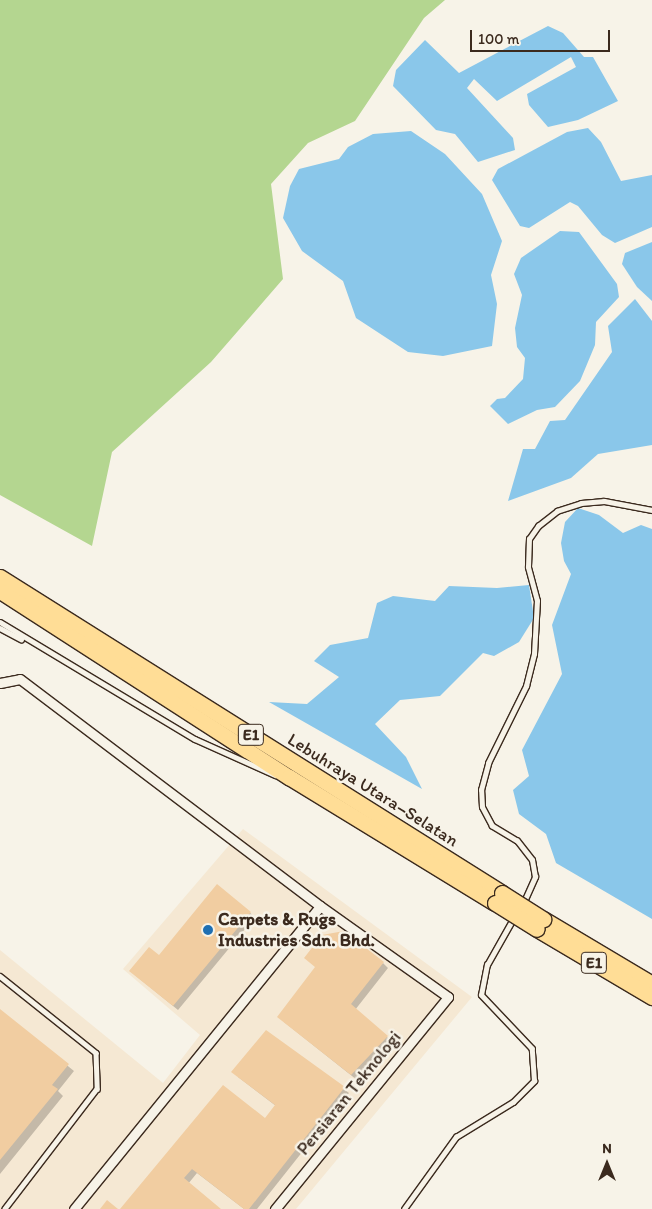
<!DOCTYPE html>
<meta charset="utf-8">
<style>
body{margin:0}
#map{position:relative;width:652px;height:1209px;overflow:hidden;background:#f7f3e8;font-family:Itim,sans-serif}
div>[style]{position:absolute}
.built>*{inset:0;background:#f5e8d3}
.green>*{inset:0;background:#b4d690}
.water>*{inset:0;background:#8ac7ea}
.shadow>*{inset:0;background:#0003}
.building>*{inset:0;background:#f1cda1}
.roads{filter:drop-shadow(1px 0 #3b2a1e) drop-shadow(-1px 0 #3b2a1e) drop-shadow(0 1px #3b2a1e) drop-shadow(0 -1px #3b2a1e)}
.service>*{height:4.5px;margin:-2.25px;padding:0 2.25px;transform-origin:2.25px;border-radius:2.25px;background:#f7f3e8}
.minor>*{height:9px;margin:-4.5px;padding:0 4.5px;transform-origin:4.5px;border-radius:4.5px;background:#f7f3e8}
.motorway>*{height:15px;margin:-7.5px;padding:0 7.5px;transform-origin:7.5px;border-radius:7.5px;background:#ffdd96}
.bridges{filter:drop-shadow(1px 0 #3b2a1e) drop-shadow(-1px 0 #3b2a1e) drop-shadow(0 1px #3b2a1e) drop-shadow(0 -1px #3b2a1e)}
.motorway-bridge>*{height:15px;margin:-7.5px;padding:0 7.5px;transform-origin:7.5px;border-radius:7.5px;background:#ffdd96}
.dots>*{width:14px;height:14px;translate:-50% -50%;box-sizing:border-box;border:2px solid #f7f3e8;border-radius:50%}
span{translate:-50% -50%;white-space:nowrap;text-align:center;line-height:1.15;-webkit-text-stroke:5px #f7f3e8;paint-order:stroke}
.shield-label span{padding:1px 4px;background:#f7f3e8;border:1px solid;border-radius:4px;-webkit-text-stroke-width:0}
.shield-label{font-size:16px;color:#3b2a1e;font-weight:700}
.street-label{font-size:18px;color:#3b2a1e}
.poi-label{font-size:18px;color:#3b2a1e;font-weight:700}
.left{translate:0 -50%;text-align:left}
.north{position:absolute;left:582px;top:1139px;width:50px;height:50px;-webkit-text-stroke:4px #f7f3e8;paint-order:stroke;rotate:0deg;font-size:14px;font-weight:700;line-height:20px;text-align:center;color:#3b2a1e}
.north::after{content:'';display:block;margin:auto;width:18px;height:22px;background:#3b2a1e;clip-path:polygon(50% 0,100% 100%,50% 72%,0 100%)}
.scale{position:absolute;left:470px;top:30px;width:140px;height:22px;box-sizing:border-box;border:2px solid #3b2a1e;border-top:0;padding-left:6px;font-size:15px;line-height:18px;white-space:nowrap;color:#3b2a1e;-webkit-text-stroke:4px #f7f3e8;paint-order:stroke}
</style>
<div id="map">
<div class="built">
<i style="clip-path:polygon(243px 829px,472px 997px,296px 1209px,0 1209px,0 950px,163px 1083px,200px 1035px,123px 969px)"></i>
</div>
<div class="green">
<i style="clip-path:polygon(0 0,445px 0,424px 18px,355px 121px,308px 143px,271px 184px,283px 279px,211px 362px,112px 452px,92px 546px,0 495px)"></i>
</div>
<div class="water">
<i style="clip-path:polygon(548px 26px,563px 33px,584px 57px,593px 57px,618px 101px,578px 120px,548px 127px,529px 105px,527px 94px,576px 67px,571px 57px,497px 101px,474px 79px,467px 88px,513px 138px,515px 150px,478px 162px,455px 134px,436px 130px,393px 86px,396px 70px,425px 40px,459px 73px)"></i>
<i style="clip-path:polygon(588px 128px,601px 142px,621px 181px,652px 175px,652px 227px,615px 243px,602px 235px,578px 206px,570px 202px,529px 228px,520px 226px,492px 180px,498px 169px,567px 132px)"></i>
<i style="clip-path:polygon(411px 131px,445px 154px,482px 194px,502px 241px,491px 275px,497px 304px,492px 346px,443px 356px,408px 352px,356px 318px,343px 281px,302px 251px,283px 218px,290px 186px,299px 169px,339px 159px,348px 147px,373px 134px)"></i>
<i style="clip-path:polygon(560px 231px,579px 232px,617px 284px,619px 297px,596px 322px,595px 345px,580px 381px,555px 407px,537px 410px,508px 424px,490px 406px,497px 399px,505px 398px,523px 379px,525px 358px,517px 347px,515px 328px,522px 295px,514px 274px,521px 258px)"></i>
<i style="clip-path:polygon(652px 242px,652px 301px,637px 287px,622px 264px,625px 253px)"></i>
<i style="clip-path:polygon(635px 299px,652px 321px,652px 445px,598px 454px,571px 478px,508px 501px,523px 449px,535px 449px,550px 421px,565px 420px,612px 352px,608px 326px)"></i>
<i style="clip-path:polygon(578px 508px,599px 515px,623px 533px,641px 525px,652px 529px,652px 919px,556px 863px,546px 834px,519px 814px,513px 790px,529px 776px,522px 750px,562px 674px,552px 625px,571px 574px,564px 561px,561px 543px,565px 522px)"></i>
<i style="clip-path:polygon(529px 585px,534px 618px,519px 642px,494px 656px,483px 653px,440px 696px,400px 700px,375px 724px,406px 757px,422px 789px,269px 702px,307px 704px,339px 677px,314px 661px,330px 645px,368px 638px,377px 603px,393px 596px,435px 601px,449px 586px,497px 588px)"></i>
</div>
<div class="shadow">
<i style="clip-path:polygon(217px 886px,255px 917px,178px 1010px,135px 975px,159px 957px)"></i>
<i style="clip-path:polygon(383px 963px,388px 968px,355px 1010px,393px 1042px,357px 1080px,284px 1022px)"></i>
<i style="clip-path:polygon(0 1011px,74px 1071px,58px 1091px,63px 1096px,0 1174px)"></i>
<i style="clip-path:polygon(266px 1032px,349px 1093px,257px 1209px,244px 1209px,197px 1173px,188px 1184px,219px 1209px,121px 1209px,265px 1120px,276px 1106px,238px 1077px)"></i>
</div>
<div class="building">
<i style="clip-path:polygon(217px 884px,251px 912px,173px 1006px,129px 971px,149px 947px,159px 955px)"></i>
<i style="clip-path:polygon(344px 931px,384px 962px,351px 1004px,388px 1036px,351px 1075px,277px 1017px,315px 967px,304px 958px,322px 935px)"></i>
<i style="clip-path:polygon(0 1009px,69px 1064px,52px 1085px,58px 1089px,0 1160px)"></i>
<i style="clip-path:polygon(266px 1030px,345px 1087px,249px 1209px,244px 1209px,192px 1169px,184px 1178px,221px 1209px,120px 1209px,223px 1085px,265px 1118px,275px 1105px,231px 1072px)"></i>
<i style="clip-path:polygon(107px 1200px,118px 1209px,100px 1209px)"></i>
</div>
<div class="roads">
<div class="service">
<i style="left:0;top:622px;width:227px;rotate:31deg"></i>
<i style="left:195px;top:739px;width:88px;rotate:24.2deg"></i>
<i style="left:0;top:628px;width:24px;rotate:28deg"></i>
<i style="left:523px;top:904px;width:30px;rotate:-66deg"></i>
<i style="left:535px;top:877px;width:17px;rotate:-100deg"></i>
<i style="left:532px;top:860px;width:24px;rotate:-128deg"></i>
<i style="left:517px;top:841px;width:29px;rotate:-149deg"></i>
<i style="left:492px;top:826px;width:21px;rotate:-118deg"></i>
<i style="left:482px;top:807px;width:17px;rotate:-93deg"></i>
<i style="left:481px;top:790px;width:28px;rotate:-75deg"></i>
<i style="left:488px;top:763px;width:86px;rotate:-63.7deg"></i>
<i style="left:526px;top:686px;width:33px;rotate:-76deg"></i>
<i style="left:534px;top:654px;width:53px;rotate:-86.8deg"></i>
<i style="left:537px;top:601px;width:35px;rotate:-105deg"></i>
<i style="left:528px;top:567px;width:28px;rotate:-88deg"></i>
<i style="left:529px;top:539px;width:16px;rotate:-55deg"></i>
<i style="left:538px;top:526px;width:24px;rotate:-38deg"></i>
<i style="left:557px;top:511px;width:25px;rotate:-18deg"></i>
<i style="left:581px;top:503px;width:23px;rotate:-5deg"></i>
<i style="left:604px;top:501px;width:49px;rotate:10.6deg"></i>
<i style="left:0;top:976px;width:123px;rotate:38.7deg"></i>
<i style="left:96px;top:1053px;width:36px;rotate:88deg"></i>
<i style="left:97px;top:1089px;width:151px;rotate:127.5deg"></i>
<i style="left:404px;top:1209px;width:89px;rotate:-54.2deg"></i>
<i style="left:456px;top:1137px;width:67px;rotate:-31.6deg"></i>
<i style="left:513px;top:1102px;width:30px;rotate:-45deg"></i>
<i style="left:534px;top:1081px;width:32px;rotate:-94deg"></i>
<i style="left:532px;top:1049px;width:74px;rotate:-133.4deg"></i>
<i style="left:481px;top:995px;width:31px;rotate:-79deg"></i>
<i style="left:487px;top:965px;width:53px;rotate:-60.5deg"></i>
</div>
<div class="minor">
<i style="left:0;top:683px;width:20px;rotate:-11deg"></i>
<i style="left:20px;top:679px;width:376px;rotate:37.1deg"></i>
<i style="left:320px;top:906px;width:157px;rotate:35.4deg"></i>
<i style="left:448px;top:997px;width:274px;rotate:129.2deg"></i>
<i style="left:74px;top:1209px;width:390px;rotate:-50.9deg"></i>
</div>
<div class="motorway">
<i style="left:0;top:577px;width:593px;rotate:32.19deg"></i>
<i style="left:0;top:591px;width:344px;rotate:32.8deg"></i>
<i style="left:289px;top:777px;width:241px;rotate:31.5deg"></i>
<i style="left:543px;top:919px;width:127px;rotate:30.8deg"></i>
<i style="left:537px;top:929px;width:134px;rotate:30.6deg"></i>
</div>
</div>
<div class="bridges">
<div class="motorway-bridge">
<i style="left:502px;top:893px;width:49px;rotate:32.4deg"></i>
<i style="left:495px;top:903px;width:49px;rotate:31.8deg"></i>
</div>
</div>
<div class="dots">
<i style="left:208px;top:930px;background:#1f6fb2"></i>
</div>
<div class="shield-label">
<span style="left:251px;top:735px">E1</span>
<span style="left:594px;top:963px">E1</span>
</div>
<div class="street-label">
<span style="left:373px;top:790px;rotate:32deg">Lebuhraya Utara–Selatan</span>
<span style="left:349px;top:1093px;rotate:-51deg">Persiaran Teknologi</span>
</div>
<div class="poi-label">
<span class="left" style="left:218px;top:930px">Carpets &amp; Rugs<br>Industries Sdn. Bhd.</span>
</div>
<div class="north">N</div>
<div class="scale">100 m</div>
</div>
